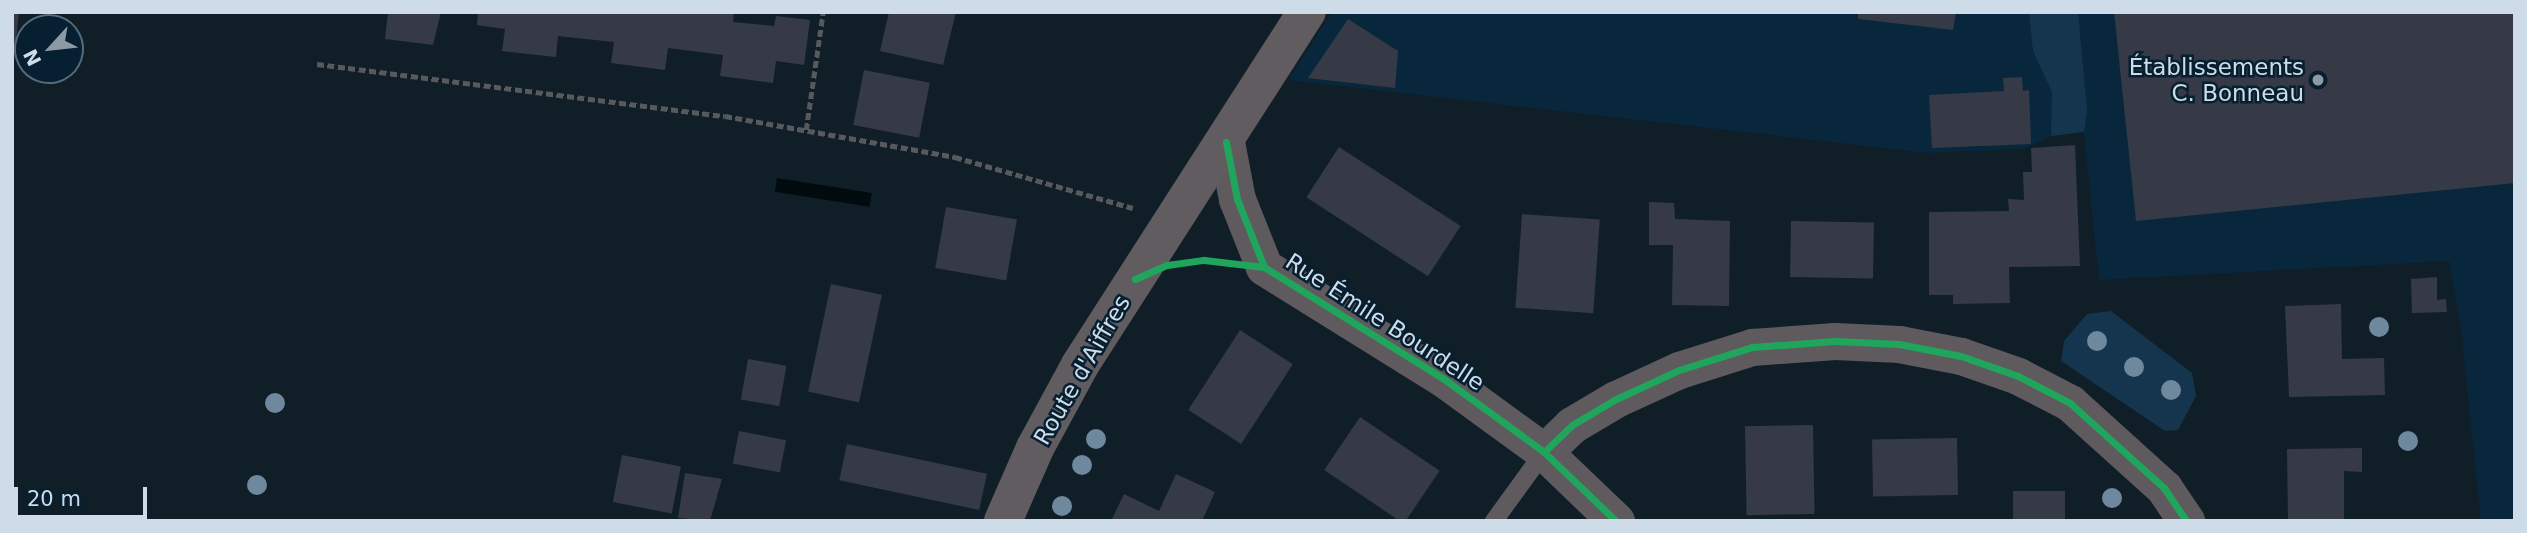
<!DOCTYPE html>
<meta charset="utf-8">
<style>
body{margin:0}
#map{position:relative;width:2527px;height:533px;overflow:hidden;background:#101e27;font-family:"DejaVu Sans",sans-serif}
div>[style]{position:absolute}
.built>*{inset:0;background:#09273c}
.green>*{inset:0;background:#15354e}
.water>*{inset:0;background:#010b0d;transform-origin:0 0}
.building>*{inset:0;background:#353a46;transform-origin:0 0}
.path>*{height:4.5px;margin-top:-2.25px;transform-origin:0;background:repeating-linear-gradient(90deg,#58595d 0 7px,transparent 0 10.5px)}
.service>*{height:18px;margin:-9px;padding:0 9px;transform-origin:9px;border-radius:9px;background:#5e5a5d}
.minor>*{height:37px;margin:-18.5px;padding:0 18.5px;transform-origin:18.5px;border-radius:18.5px;background:#5e5a5d}
.secondary>*{height:38px;margin:-19px;padding:0 19px;transform-origin:19px;border-radius:19px;background:#605c60}
.cycleway>*{height:7px;margin:-3.5px;padding:0 3.5px;transform-origin:3.5px;border-radius:3.5px;background:#20a55d}
.trees>*{width:20px;height:20px;margin:-10px;border-radius:50%;background:#6e889d}
.dots>*{width:19px;height:19px;translate:-50% -50%;box-sizing:border-box;border:4px solid #061f31;border-radius:50%}
span{translate:-50% -50%;white-space:nowrap;text-align:center;line-height:1.15;-webkit-text-stroke:5px #061f31;paint-order:stroke}
.poi-label{font-size:23px;color:#cddce8}
.right{translate:-100% -50%;text-align:right}
.street-label{font-size:23px;color:#cddce8}
.frame{position:absolute;inset:0;border:14px solid #cddce8;pointer-events:none}
.north{position:absolute;left:14px;top:14px;width:70px;height:70px;box-sizing:border-box;background:#061f31;border:2px solid #566b7a;border-radius:50%;rotate:243deg;font-size:19px;font-weight:700;line-height:28px;text-align:center;color:#cddce8}
.north::after{content:'';display:block;margin:auto;width:24px;height:32px;background:#8b9aa4;clip-path:polygon(50% 0,100% 100%,50% 72%,0 100%)}
.scale{position:absolute;left:14px;top:487px;width:133px;height:32px;box-sizing:border-box;border:4px solid #cddce8;border-top:0;padding-left:9px;font-size:21px;line-height:24px;white-space:nowrap;color:#cddce8;-webkit-text-stroke:5px #061f31;paint-order:stroke}
</style>
<div id="map">
<div class="built">
<i style="clip-path:polygon(1332px 12px,2515px 12px,2515px 521px,2481px 521px,2461px 330px,2449px 261px,2099px 280px,2084px 132px,2051px 136px,2024px 149px,1928px 153px,1288px 80px)"></i>
</div>
<div class="green">
<i style="clip-path:polygon(2029px 12px,2078px 12px,2087px 110px,2084px 132px,2051px 136px,2052px 92px,2033px 51px)"></i>
<i style="clip-path:polygon(2111px 311px,2192px 373px,2196px 396px,2178px 430px,2165px 431px,2061px 361px,2064px 341px,2087px 314px)"></i>
</div>
<div class="water">
<i style="left:777px;top:178px;width:96px;height:14px;rotate:9deg"></i>
</div>
<div class="building">
<i style="clip-path:polygon(12px 12px,19px 12px,14px 60px,12px 60px)"></i>
<i style="clip-path:polygon(388px 12px,441px 12px,433px 45px,385px 39px)"></i>
<i style="clip-path:polygon(478px 12px,734px 12px,733px 22px,774px 26px,776px 16px,810px 20px,804px 65px,776px 61px,773px 83px,720px 76px,723px 55px,668px 48px,665px 70px,611px 63px,614px 42px,558px 36px,556px 57px,502px 51px,505px 29px,477px 25px)"></i>
<i style="clip-path:polygon(889px 12px,956px 12px,943px 65px,880px 51px)"></i>
<i style="clip-path:polygon(1858px 12px,1956px 12px,1953px 30px,1858px 19px)"></i>
<i style="clip-path:polygon(2114px 12px,2515px 12px,2515px 183px,2136px 221px)"></i>
<i style="clip-path:polygon(1348px 19px,1398px 51px,1395px 88px,1308px 78px)"></i>
<i style="left:864px;top:70px;width:67px;height:56px;rotate:11deg"></i>
<i style="clip-path:polygon(2022px 77px,2023px 91px,2029px 90px,2031px 144px,1932px 148px,1929px 95px,2004px 91px,2003px 78px)"></i>
<i style="clip-path:polygon(2075px 145px,2080px 266px,2009px 267px,2010px 303px,1953px 304px,1953px 295px,1929px 295px,1929px 212px,2009px 211px,2008px 199px,2024px 200px,2023px 172px,2032px 172px,2031px 148px)"></i>
<i style="left:1339px;top:147px;width:145px;height:60px;rotate:33deg"></i>
<i style="clip-path:polygon(1649px 202px,1674px 203px,1675px 219px,1730px 221px,1729px 306px,1672px 305px,1673px 245px,1649px 245px)"></i>
<i style="left:946px;top:207px;width:72px;height:62px;rotate:10deg"></i>
<i style="left:1522px;top:214px;width:78px;height:94px;rotate:4deg"></i>
<i style="left:1791px;top:221px;width:83px;height:56px;rotate:1deg"></i>
<i style="clip-path:polygon(2437px 277px,2437px 300px,2446px 299px,2447px 312px,2412px 313px,2411px 279px)"></i>
<i style="left:831px;top:284px;width:52px;height:110px;rotate:12deg"></i>
<i style="clip-path:polygon(2341px 304px,2342px 359px,2384px 358px,2385px 395px,2289px 397px,2285px 306px)"></i>
<i style="left:1240px;top:330px;width:63px;height:95px;rotate:33deg"></i>
<i style="left:748px;top:359px;width:39px;height:41px;rotate:10deg"></i>
<i style="left:1360px;top:417px;width:96px;height:64px;rotate:34deg"></i>
<i style="left:1813px;top:425px;width:89px;height:68px;rotate:89deg"></i>
<i style="left:739px;top:431px;width:48px;height:33px;rotate:11deg"></i>
<i style="left:1957px;top:438px;width:57px;height:85px;rotate:89deg"></i>
<i style="left:847px;top:444px;width:143px;height:37px;rotate:12deg"></i>
<i style="clip-path:polygon(2362px 448px,2362px 472px,2344px 471px,2344px 521px,2288px 521px,2287px 449px)"></i>
<i style="left:622px;top:455px;width:60px;height:48px;rotate:11deg"></i>
<i style="clip-path:polygon(685px 473px,722px 479px,710px 521px,678px 518px)"></i>
<i style="clip-path:polygon(1176px 474px,1215px 492px,1202px 521px,1111px 521px,1124px 494px,1159px 511px)"></i>
<i style="left:2065px;top:491px;width:30px;height:52px;rotate:90deg"></i>
</div>
<div class="path">
<i style="left:317px;top:64px;width:411px;rotate:7.3deg"></i>
<i style="left:725px;top:116px;width:234px;rotate:10.1deg"></i>
<i style="left:955px;top:157px;width:185px;rotate:16deg"></i>
<i style="left:806px;top:130px;width:119px;rotate:-81.8deg"></i>
</div>
<div class="service">
<i style="left:1494px;top:521px;width:85px;rotate:-54.1deg"></i>
</div>
<div class="minor">
<i style="left:1226px;top:142px;width:58px;rotate:79.1deg"></i>
<i style="left:1237px;top:199px;width:73px;rotate:68.3deg"></i>
<i style="left:1264px;top:267px;width:212px;rotate:31.9deg"></i>
<i style="left:1444px;top:379px;width:124px;rotate:36.1deg"></i>
<i style="left:1544px;top:452px;width:100px;rotate:43.8deg"></i>
<i style="left:1544px;top:452px;width:39px;rotate:-44deg"></i>
<i style="left:1572px;top:425px;width:51px;rotate:-30.6deg"></i>
<i style="left:1616px;top:399px;width:69px;rotate:-24.7deg"></i>
<i style="left:1679px;top:370px;width:77px;rotate:-17.5deg"></i>
<i style="left:1752px;top:347px;width:83px;rotate:-4.1deg"></i>
<i style="left:1835px;top:341px;width:64px;rotate:2.7deg"></i>
<i style="left:1899px;top:344px;width:63px;rotate:11deg"></i>
<i style="left:1961px;top:356px;width:60px;rotate:19.3deg"></i>
<i style="left:2018px;top:376px;width:59px;rotate:27.4deg"></i>
<i style="left:2070px;top:403px;width:127px;rotate:42.1deg"></i>
<i style="left:2164px;top:488px;width:40px;rotate:56deg"></i>
</div>
<div class="secondary">
<i style="left:1003px;top:521px;width:80px;rotate:-66.3deg"></i>
<i style="left:1035px;top:448px;width:94px;rotate:-61.5deg"></i>
<i style="left:1080px;top:365px;width:420px;rotate:-57.3deg"></i>
</div>
<div class="cycleway">
<i style="left:1226px;top:142px;width:58px;rotate:79.1deg"></i>
<i style="left:1237px;top:199px;width:73px;rotate:68.3deg"></i>
<i style="left:1264px;top:267px;width:212px;rotate:31.9deg"></i>
<i style="left:1444px;top:379px;width:124px;rotate:36.1deg"></i>
<i style="left:1544px;top:452px;width:100px;rotate:43.8deg"></i>
<i style="left:1135px;top:279px;width:35px;rotate:-24deg"></i>
<i style="left:1167px;top:265px;width:37px;rotate:-8deg"></i>
<i style="left:1204px;top:260px;width:60px;rotate:6.7deg"></i>
<i style="left:1544px;top:452px;width:39px;rotate:-44deg"></i>
<i style="left:1572px;top:425px;width:51px;rotate:-30.6deg"></i>
<i style="left:1616px;top:399px;width:69px;rotate:-24.7deg"></i>
<i style="left:1679px;top:370px;width:77px;rotate:-17.5deg"></i>
<i style="left:1752px;top:347px;width:83px;rotate:-4.1deg"></i>
<i style="left:1835px;top:341px;width:64px;rotate:2.7deg"></i>
<i style="left:1899px;top:344px;width:63px;rotate:11deg"></i>
<i style="left:1961px;top:356px;width:60px;rotate:19.3deg"></i>
<i style="left:2018px;top:376px;width:59px;rotate:27.4deg"></i>
<i style="left:2070px;top:403px;width:127px;rotate:42.1deg"></i>
<i style="left:2164px;top:488px;width:40px;rotate:56deg"></i>
</div>
<div class="trees">
<i style="left:2379px;top:327px"></i>
<i style="left:2097px;top:341px"></i>
<i style="left:2134px;top:367px"></i>
<i style="left:2171px;top:390px"></i>
<i style="left:275px;top:403px"></i>
<i style="left:1096px;top:439px"></i>
<i style="left:2408px;top:441px"></i>
<i style="left:1082px;top:465px"></i>
<i style="left:257px;top:485px"></i>
<i style="left:2112px;top:498px"></i>
<i style="left:1062px;top:506px"></i>
</div>
<div class="dots">
<i style="left:2318px;top:80px;background:#8b9aa4"></i>
</div>
<div class="poi-label">
<span class="right" style="left:2304px;top:80px">Établissements<br>C. Bonneau</span>
</div>
<div class="street-label">
<span style="left:1385px;top:322px;rotate:33deg">Rue Émile Bourdelle</span>
<span style="left:1082px;top:370px;rotate:-60deg">Route d'Aiffres</span>
</div>
<div class="frame"></div>
<div class="north">N</div>
<div class="scale">20 m</div>
</div>
